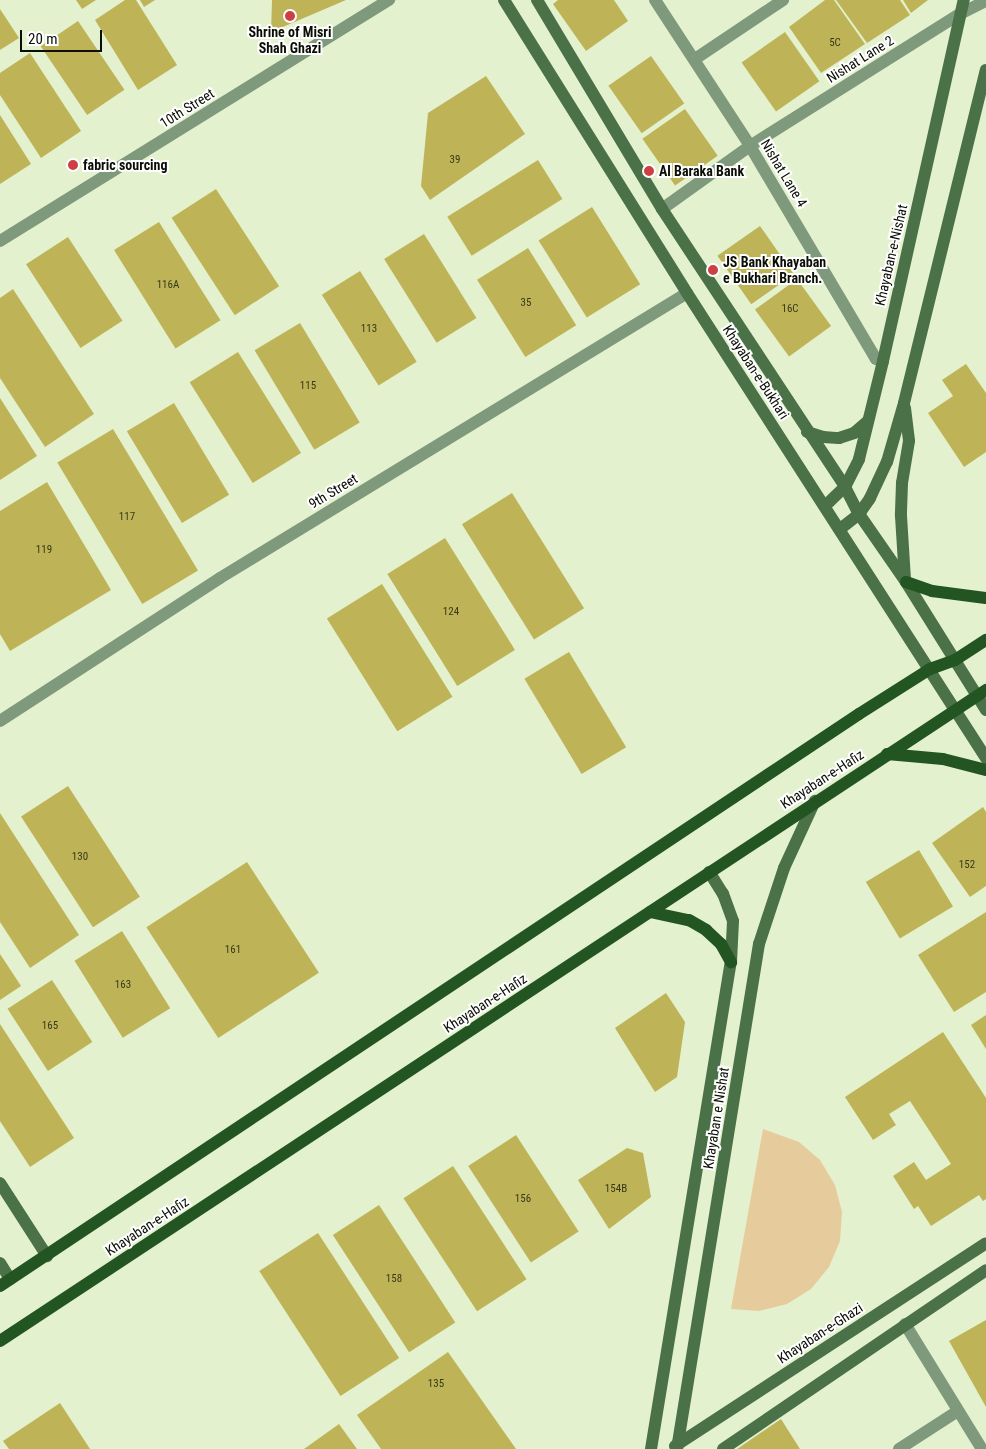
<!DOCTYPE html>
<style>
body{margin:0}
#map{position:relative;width:986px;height:1449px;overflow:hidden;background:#e4f1ce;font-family:"Roboto Condensed",sans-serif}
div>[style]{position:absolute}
.green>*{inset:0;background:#e6cc9c}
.building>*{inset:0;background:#beb457;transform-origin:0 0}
.street>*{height:12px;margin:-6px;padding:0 6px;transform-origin:6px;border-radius:6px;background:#7e997c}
.secondary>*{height:12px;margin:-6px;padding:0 6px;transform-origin:6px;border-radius:6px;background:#4a7148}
.primary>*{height:12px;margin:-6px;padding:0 6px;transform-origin:6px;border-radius:6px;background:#252}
.dots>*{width:14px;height:14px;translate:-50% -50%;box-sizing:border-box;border:2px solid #fff;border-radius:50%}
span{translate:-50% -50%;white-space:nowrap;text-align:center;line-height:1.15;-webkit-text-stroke:4px #fff;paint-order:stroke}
.number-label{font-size:11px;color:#373819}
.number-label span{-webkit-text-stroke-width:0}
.poi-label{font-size:14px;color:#0a0e04;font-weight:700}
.left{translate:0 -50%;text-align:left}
.street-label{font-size:14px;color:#0a0e04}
.scale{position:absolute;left:20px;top:30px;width:82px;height:22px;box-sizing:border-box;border:2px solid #0a0e04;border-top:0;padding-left:6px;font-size:15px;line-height:18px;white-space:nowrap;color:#0a0e04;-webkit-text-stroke:4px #fff;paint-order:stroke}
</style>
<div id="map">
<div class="green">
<i style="clip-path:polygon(763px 1129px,799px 1142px,820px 1160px,835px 1185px,842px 1212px,840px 1241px,829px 1267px,811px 1289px,787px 1304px,759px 1311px,731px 1309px)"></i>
</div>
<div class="building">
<i style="clip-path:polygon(76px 0,96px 0,82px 9px)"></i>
<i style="clip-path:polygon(125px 0,136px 0,177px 65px,138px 90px,95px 20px)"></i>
<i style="clip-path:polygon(140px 0,155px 0,144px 7px)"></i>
<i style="clip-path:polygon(272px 0,346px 0,271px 32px)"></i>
<i style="clip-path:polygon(558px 0,614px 0,628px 21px,586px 51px,553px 4px)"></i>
<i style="clip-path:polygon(825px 0,834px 0,865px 44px,821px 73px,789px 27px)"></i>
<i style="clip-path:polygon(836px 0,900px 0,910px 15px,867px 43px)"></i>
<i style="clip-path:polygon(903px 0,928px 0,911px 13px)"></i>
<i style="clip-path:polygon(0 9px,19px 38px,0 50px)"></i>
<i style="left:78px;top:21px;width:83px;height:45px;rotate:56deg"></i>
<i style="left:785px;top:32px;width:60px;height:53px;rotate:55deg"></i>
<i style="clip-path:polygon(30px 53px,81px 131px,41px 158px,0 95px,0 73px)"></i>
<i style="left:651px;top:56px;width:58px;height:52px;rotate:55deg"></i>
<i style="clip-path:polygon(486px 76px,525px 134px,430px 200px,421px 186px,428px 113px)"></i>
<i style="left:685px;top:109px;width:57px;height:52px;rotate:55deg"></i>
<i style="clip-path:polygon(0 115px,31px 164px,0 184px)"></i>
<i style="left:538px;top:160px;width:46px;height:107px;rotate:58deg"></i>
<i style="left:216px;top:189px;width:116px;height:53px;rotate:57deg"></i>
<i style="left:592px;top:207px;width:91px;height:63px;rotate:58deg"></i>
<i style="left:159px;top:222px;width:116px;height:53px;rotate:58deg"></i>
<i style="left:760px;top:226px;width:59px;height:52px;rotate:55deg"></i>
<i style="left:424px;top:234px;width:99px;height:47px;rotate:58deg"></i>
<i style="left:68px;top:237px;width:100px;height:50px;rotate:57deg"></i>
<i style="left:528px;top:248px;width:91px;height:60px;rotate:58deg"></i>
<i style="left:360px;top:271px;width:107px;height:45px;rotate:58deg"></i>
<i style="left:797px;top:279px;width:58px;height:52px;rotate:54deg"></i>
<i style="clip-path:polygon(13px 289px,94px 414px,45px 447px,0 378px,0 298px)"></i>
<i style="left:300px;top:323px;width:116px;height:53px;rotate:59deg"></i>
<i style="left:238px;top:352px;width:119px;height:57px;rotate:58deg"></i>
<i style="clip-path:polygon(966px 364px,986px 393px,986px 452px,964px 467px,928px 413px,953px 396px,942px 380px)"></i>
<i style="clip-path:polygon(0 398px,37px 456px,0 480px)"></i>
<i style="left:174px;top:403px;width:107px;height:55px;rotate:59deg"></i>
<i style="left:113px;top:429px;width:165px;height:65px;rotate:59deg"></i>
<i style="clip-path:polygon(47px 482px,111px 590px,10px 651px,0 634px,0 511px)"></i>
<i style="left:512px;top:493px;width:136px;height:59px;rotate:58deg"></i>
<i style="left:445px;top:538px;width:132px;height:68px;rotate:58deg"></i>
<i style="left:382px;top:584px;width:133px;height:65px;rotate:58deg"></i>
<i style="left:569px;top:652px;width:111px;height:52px;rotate:59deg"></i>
<i style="left:68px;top:786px;width:132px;height:56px;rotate:57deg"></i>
<i style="clip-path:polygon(983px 807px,986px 812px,986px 886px,970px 897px,932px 843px)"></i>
<i style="clip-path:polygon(0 813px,79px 935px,30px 968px,0 922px)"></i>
<i style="left:919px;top:850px;width:66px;height:62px;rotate:59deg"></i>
<i style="left:247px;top:862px;width:132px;height:120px;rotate:57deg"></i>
<i style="clip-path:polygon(986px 912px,986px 992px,954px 1012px,918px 955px)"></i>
<i style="left:122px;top:931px;width:91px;height:56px;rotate:58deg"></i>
<i style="clip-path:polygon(0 954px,21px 986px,0 1000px)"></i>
<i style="left:52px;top:980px;width:74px;height:53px;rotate:57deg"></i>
<i style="clip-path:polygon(666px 993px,685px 1022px,677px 1077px,655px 1092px,615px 1028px)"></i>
<i style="clip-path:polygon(986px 1015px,986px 1049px,971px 1025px)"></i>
<i style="clip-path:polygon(0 1024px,74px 1138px,30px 1167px,0 1121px)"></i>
<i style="clip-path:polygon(943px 1032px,986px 1098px,986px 1199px,983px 1201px,979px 1195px,931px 1226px,918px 1206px,914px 1209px,893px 1176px,914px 1162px,926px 1180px,951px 1164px,910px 1101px,889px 1114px,896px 1125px,873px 1140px,845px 1097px)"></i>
<i style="left:516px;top:1135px;width:115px;height:57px;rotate:57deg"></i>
<i style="clip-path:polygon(627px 1148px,643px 1153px,651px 1197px,609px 1229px,578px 1180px)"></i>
<i style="left:453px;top:1166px;width:135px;height:59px;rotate:57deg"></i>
<i style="left:379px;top:1205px;width:140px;height:55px;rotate:57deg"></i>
<i style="left:318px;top:1233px;width:149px;height:70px;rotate:57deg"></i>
<i style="clip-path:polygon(986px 1320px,986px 1407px,949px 1341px)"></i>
<i style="clip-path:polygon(448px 1352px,516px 1449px,381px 1449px,357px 1415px)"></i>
<i style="clip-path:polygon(60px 1403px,90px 1449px,9px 1449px,3px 1441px)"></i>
<i style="clip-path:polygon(781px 1419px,800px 1449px,737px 1449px,740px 1447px)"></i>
<i style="clip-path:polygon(339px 1424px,357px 1449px,304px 1449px)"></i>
</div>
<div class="street">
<i style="left:655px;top:0;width:174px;rotate:56.9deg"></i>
<i style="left:750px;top:146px;width:247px;rotate:59.4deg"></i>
<i style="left:876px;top:359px;width:7px;rotate:16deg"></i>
<i style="left:695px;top:59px;width:106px;rotate:-33.8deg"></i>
<i style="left:662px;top:209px;width:108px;rotate:-35.6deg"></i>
<i style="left:750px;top:146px;width:248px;rotate:-32.2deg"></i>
<i style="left:960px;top:14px;width:29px;rotate:-27deg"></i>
<i style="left:0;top:241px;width:458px;rotate:-31.8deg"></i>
<i style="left:0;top:721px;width:262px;rotate:-33deg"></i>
<i style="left:220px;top:578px;width:547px;rotate:-31.39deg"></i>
<i style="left:905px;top:1324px;width:147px;rotate:58.4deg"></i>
<i style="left:899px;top:1449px;width:70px;rotate:-32.8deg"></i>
</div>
<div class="secondary">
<i style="left:504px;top:0;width:345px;rotate:58deg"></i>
<i style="left:687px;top:293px;width:553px;rotate:57.26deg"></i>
<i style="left:537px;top:0;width:244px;rotate:59.1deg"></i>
<i style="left:662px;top:209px;width:333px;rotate:56.6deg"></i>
<i style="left:845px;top:487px;width:30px;rotate:63deg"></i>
<i style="left:859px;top:514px;width:83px;rotate:55.3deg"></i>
<i style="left:906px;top:582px;width:151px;rotate:58deg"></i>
<i style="left:905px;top:408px;width:33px;rotate:83deg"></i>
<i style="left:909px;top:441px;width:43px;rotate:99.5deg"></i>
<i style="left:902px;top:483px;width:33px;rotate:92deg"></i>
<i style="left:901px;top:516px;width:64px;rotate:86.4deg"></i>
<i style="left:807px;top:432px;width:17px;rotate:17deg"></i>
<i style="left:823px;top:437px;width:16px;rotate:4deg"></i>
<i style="left:839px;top:438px;width:16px;rotate:-18deg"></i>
<i style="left:854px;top:433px;width:18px;rotate:-41deg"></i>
<i style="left:825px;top:506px;width:28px;rotate:-44deg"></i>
<i style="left:845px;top:487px;width:31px;rotate:-63deg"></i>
<i style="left:859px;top:459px;width:101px;rotate:-76.2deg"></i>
<i style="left:883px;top:361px;width:370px;rotate:-77.4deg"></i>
<i style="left:840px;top:529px;width:24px;rotate:-38deg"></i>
<i style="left:859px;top:514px;width:19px;rotate:-55deg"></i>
<i style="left:870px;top:498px;width:40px;rotate:-65deg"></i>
<i style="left:887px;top:462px;width:61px;rotate:-73.9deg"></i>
<i style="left:904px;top:403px;width:343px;rotate:-76.2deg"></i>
<i style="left:0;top:1183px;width:87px;rotate:57.2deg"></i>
<i style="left:0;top:1263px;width:19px;rotate:58deg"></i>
<i style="left:675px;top:1446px;width:371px;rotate:-33.1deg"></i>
<i style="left:651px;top:1449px;width:494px;rotate:-80.7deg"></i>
<i style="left:731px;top:962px;width:41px;rotate:-87.2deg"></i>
<i style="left:733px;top:921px;width:29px;rotate:-110deg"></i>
<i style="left:723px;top:894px;width:26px;rotate:-122deg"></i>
<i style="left:677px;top:1449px;width:512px;rotate:-80.78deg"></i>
<i style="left:759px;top:944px;width:80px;rotate:-71.8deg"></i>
<i style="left:784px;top:868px;width:74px;rotate:-65.2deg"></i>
<i style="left:723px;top:1449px;width:318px;rotate:-34.2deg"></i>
</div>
<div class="primary">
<i style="left:906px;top:582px;width:28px;rotate:19deg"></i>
<i style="left:932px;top:591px;width:54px;rotate:7.4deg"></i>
<i style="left:887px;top:754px;width:56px;rotate:5.1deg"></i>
<i style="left:943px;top:759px;width:44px;rotate:14.3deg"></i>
<i style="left:650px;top:912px;width:40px;rotate:12deg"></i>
<i style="left:689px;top:920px;width:20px;rotate:30deg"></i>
<i style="left:706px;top:930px;width:21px;rotate:43deg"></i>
<i style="left:721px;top:944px;width:21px;rotate:61deg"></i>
<i style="left:0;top:1286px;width:1032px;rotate:-33.66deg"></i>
<i style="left:859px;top:714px;width:84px;rotate:-32.4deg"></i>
<i style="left:930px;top:669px;width:27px;rotate:-20deg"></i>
<i style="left:955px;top:660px;width:37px;rotate:-33deg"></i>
<i style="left:0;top:1341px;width:1182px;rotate:-33.43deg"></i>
</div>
<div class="dots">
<i style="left:290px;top:16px;background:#ce3e45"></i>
<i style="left:73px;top:165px;background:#ce3e45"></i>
<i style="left:649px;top:171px;background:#ce3e45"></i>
<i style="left:713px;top:270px;background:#ce3e45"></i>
</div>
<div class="number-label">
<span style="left:835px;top:43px">5C</span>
<span style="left:455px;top:160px">39</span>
<span style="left:168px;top:285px">116A</span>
<span style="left:526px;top:303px">35</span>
<span style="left:790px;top:309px">16C</span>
<span style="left:369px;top:329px">113</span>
<span style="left:308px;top:386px">115</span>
<span style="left:127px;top:517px">117</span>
<span style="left:44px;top:550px">119</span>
<span style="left:451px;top:612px">124</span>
<span style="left:80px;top:857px">130</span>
<span style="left:967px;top:865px">152</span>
<span style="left:233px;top:950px">161</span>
<span style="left:123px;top:985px">163</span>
<span style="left:50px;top:1026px">165</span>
<span style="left:616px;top:1189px">154B</span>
<span style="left:523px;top:1199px">156</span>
<span style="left:394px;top:1279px">158</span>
<span style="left:436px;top:1384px">135</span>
</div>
<div class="poi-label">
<span style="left:290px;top:40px">Shrine of Misri<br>Shah Ghazi</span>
<span class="left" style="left:83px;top:165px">fabric sourcing</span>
<span class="left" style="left:659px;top:171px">Al Baraka Bank</span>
<span class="left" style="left:723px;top:270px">JS Bank Khayaban<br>e Bukhari Branch.</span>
</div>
<div class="street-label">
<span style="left:860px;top:59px;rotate:-32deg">Nishat Lane 2</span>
<span style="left:187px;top:108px;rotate:-32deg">10th Street</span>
<span style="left:784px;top:173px;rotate:59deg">Nishat Lane 4</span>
<span style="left:891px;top:255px;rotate:-77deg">Khayaban-e-Nishat</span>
<span style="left:756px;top:372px;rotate:57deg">Khayaban-e-Bukhari</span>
<span style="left:333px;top:491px;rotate:-31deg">9th Street</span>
<span style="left:822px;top:779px;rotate:-33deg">Khayaban-e-Hafiz</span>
<span style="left:485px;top:1003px;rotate:-33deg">Khayaban-e-Hafiz</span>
<span style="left:716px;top:1118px;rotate:-81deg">Khayaban e Nishat</span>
<span style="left:147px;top:1226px;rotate:-33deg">Khayaban-e-Hafiz</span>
<span style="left:820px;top:1333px;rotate:-33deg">Khayaban-e-Ghazi</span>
</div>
<div class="scale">20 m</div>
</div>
